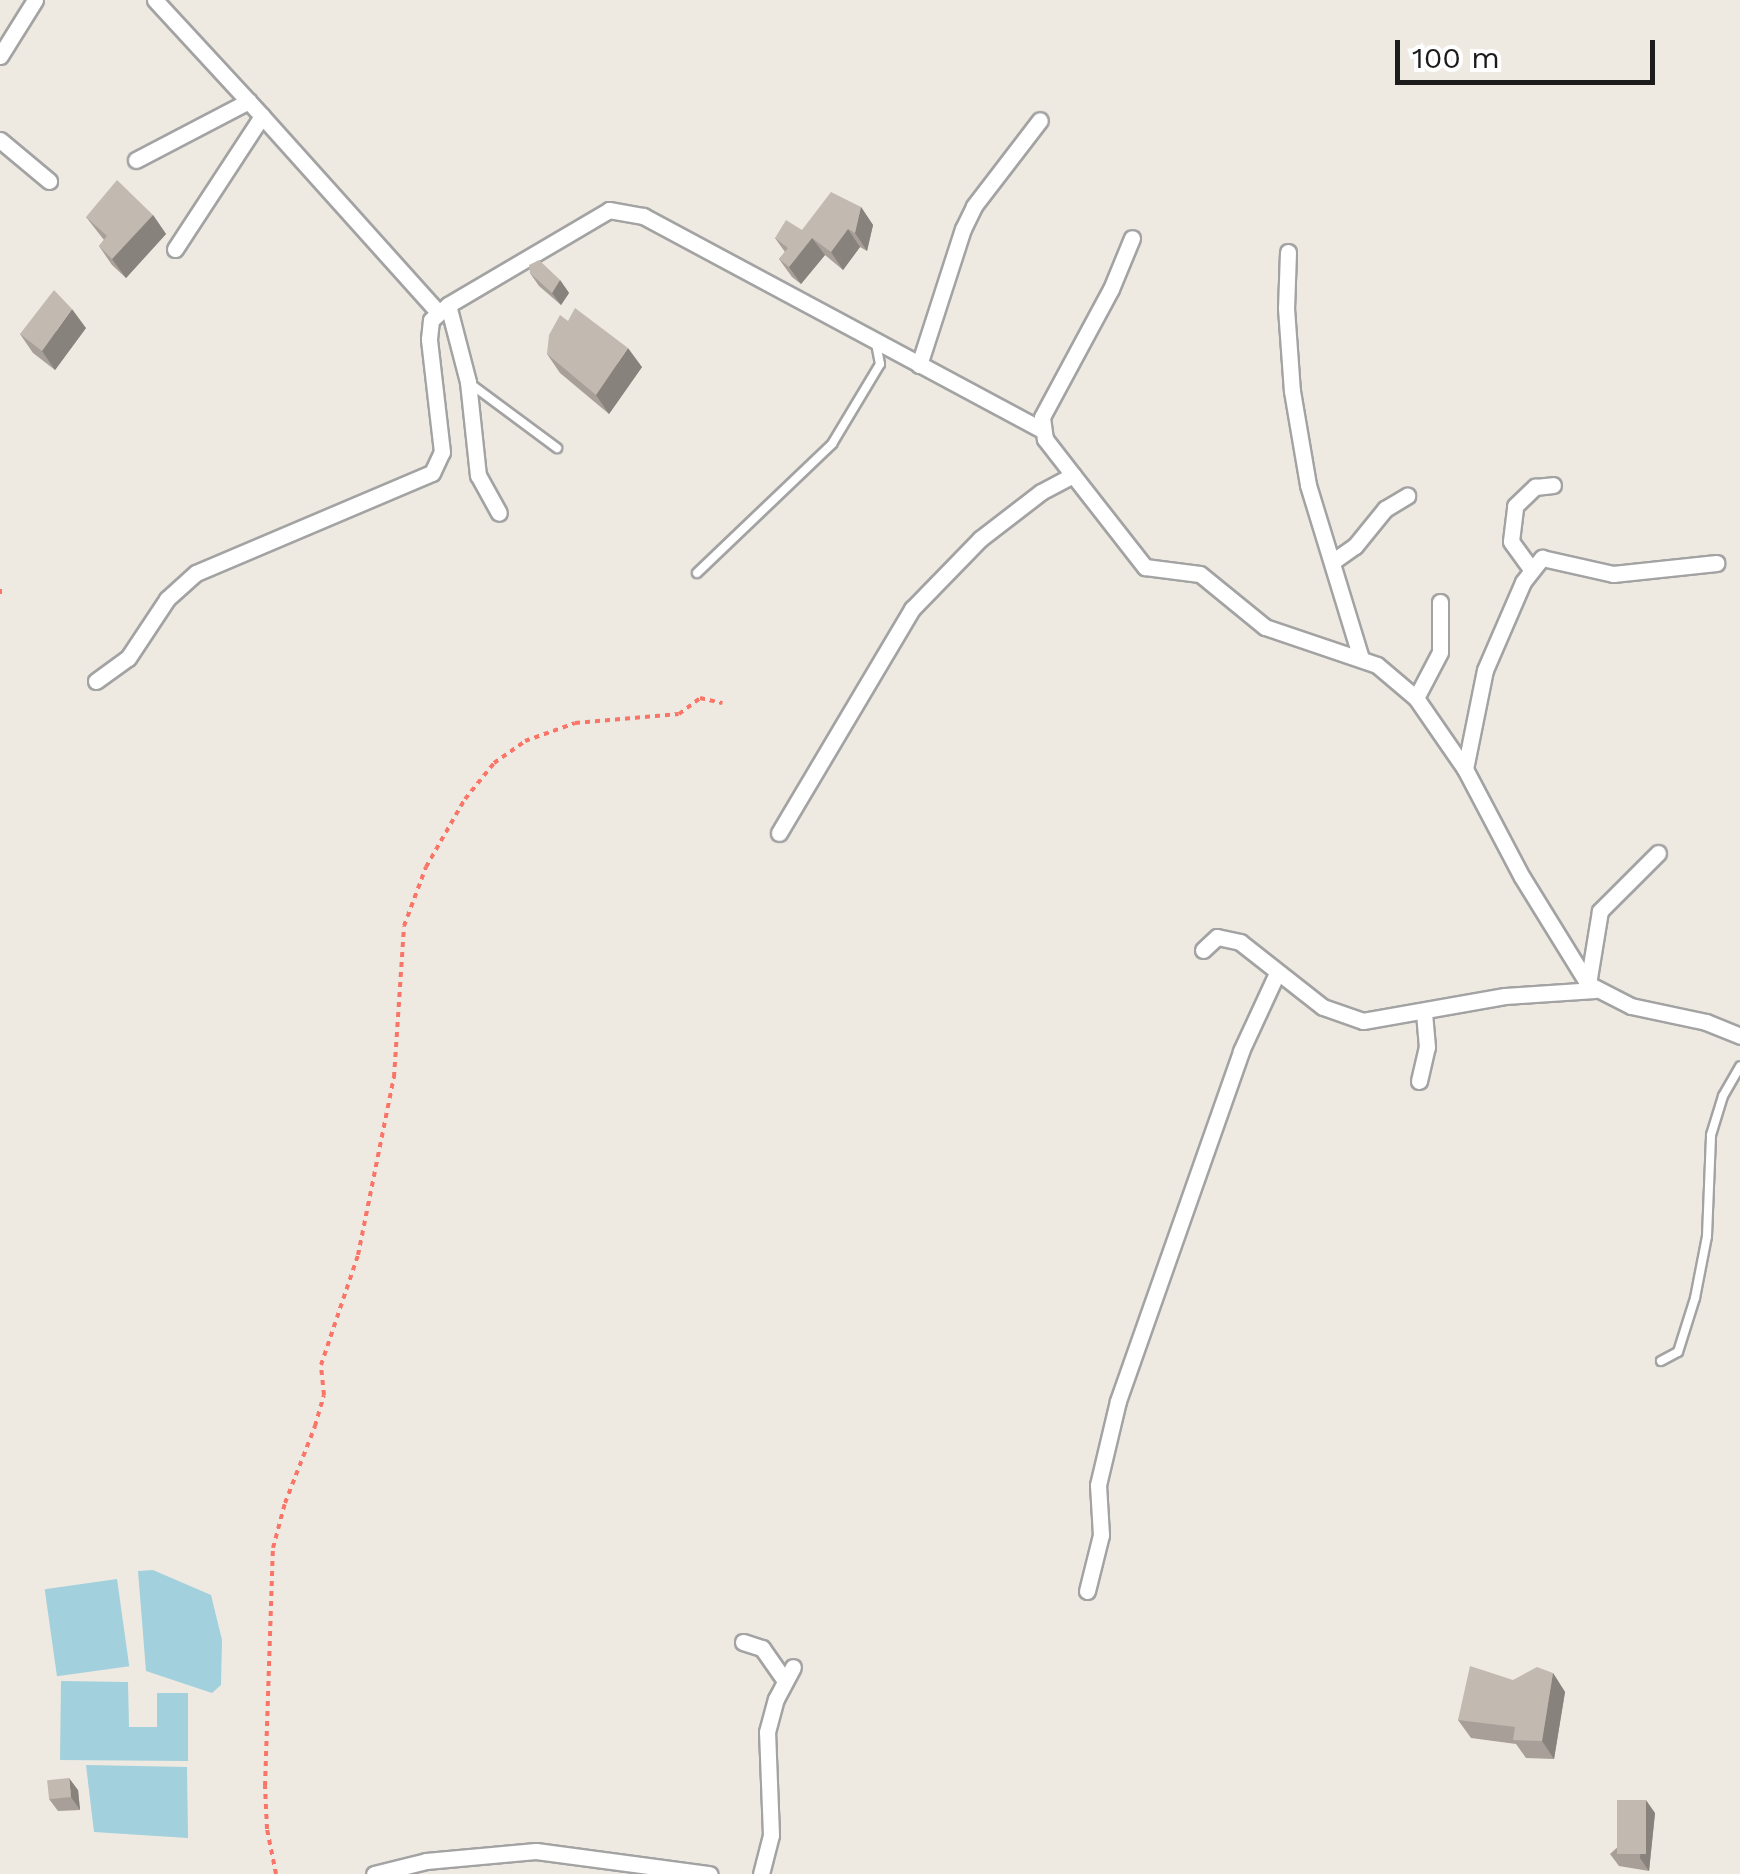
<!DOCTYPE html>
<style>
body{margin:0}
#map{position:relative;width:1740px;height:1874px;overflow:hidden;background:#eeeae2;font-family:"Work Sans",sans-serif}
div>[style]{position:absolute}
.water>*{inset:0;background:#a2d0dc;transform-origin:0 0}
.path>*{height:4px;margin-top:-2px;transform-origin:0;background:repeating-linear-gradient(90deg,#fa7467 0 5px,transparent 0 10px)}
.roads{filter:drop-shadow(2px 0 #a3a3a3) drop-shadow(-2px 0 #a3a3a3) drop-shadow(0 2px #a3a3a3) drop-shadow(0 -2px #a3a3a3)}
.service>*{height:8px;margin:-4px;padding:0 4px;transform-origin:4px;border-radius:4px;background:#fff}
.minor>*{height:15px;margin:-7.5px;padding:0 7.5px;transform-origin:7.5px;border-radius:7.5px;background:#fff}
.wall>*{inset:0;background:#a79f98}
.shaded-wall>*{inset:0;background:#88827c}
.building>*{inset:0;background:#c2b9b1;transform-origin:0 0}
span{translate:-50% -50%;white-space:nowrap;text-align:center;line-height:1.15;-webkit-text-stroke:8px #fff;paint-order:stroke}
.scale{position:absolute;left:1395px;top:40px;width:260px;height:45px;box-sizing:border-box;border:5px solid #1c1c1c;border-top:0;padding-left:12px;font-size:30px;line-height:35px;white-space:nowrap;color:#1c1c1c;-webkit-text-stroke:8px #fff;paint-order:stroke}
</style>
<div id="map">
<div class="water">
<i style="clip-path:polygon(153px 1570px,211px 1595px,222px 1640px,221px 1685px,212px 1693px,146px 1671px,138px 1571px)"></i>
<i style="left:117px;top:1579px;width:88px;height:73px;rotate:82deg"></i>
<i style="clip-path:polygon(61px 1681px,128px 1682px,129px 1727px,157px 1727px,157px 1693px,188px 1693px,188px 1761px,60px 1760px)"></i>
<i style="clip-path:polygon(86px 1765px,187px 1767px,188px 1838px,94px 1832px)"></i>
</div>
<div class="path">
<i style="left:0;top:589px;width:8px;rotate:90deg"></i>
<i style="left:276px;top:1874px;width:46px;rotate:-101.3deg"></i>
<i style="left:267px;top:1829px;width:43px;rotate:-92.7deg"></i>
<i style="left:265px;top:1786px;width:238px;rotate:-88.1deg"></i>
<i style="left:273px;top:1548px;width:47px;rotate:-75.1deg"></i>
<i style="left:285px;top:1503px;width:83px;rotate:-68.7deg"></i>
<i style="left:315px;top:1426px;width:32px;rotate:-74deg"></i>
<i style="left:324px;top:1395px;width:30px;rotate:-96deg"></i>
<i style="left:321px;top:1365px;width:116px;rotate:-71.4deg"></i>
<i style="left:358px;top:1255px;width:182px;rotate:-78.6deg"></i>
<i style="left:394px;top:1077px;width:151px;rotate:-86.2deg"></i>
<i style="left:404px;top:926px;width:63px;rotate:-69.6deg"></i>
<i style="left:426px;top:867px;width:78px;rotate:-60.2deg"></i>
<i style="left:465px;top:799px;width:46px;rotate:-51.1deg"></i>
<i style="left:494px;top:763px;width:38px;rotate:-35deg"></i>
<i style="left:525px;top:741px;width:53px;rotate:-19.8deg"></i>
<i style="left:575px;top:723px;width:104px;rotate:-4.9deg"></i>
<i style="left:679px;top:714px;width:26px;rotate:-37deg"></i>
<i style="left:700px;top:698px;width:23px;rotate:13deg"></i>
</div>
<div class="roads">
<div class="service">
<i style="left:468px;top:382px;width:111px;rotate:36.6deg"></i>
<i style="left:697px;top:573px;width:187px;rotate:-43.7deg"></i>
<i style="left:832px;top:444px;width:93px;rotate:-59deg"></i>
<i style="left:880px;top:364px;width:20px;rotate:-101deg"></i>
<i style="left:1661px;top:1361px;width:19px;rotate:-28deg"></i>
<i style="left:1678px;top:1352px;width:57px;rotate:-72.5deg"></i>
<i style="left:1695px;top:1298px;width:63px;rotate:-79deg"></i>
<i style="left:1707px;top:1236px;width:101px;rotate:-87.7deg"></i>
<i style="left:1711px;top:1135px;width:41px;rotate:-72.9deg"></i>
<i style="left:1723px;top:1096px;width:34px;rotate:-60deg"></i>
</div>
<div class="minor">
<i style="left:155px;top:0;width:158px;rotate:47.3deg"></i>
<i style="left:262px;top:116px;width:159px;rotate:123.2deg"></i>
<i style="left:0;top:56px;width:66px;rotate:-58deg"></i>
<i style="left:262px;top:116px;width:263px;rotate:48.1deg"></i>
<i style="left:0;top:140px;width:64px;rotate:39.9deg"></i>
<i style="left:136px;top:160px;width:127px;rotate:-27.6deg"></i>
<i style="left:1288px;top:252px;width:56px;rotate:92deg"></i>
<i style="left:1286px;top:308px;width:83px;rotate:85.9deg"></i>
<i style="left:1292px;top:391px;width:95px;rotate:80.3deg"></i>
<i style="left:1308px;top:485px;width:181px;rotate:73deg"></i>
<i style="left:448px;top:305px;width:80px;rotate:75.4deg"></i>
<i style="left:468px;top:382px;width:94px;rotate:83.9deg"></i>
<i style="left:478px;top:475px;width:43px;rotate:61.1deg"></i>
<i style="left:919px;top:365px;width:143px;rotate:-72.1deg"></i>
<i style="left:963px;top:229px;width:25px;rotate:-64deg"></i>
<i style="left:974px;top:206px;width:108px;rotate:-52.5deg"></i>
<i style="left:1073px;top:475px;width:46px;rotate:-127.9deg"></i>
<i style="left:1045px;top:439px;width:22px;rotate:-98deg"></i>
<i style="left:1042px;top:417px;width:145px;rotate:-61.7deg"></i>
<i style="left:1111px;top:289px;width:55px;rotate:-67.6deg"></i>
<i style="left:1332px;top:562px;width:28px;rotate:-35deg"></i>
<i style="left:1355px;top:546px;width:48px;rotate:-51deg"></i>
<i style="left:1385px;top:509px;width:26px;rotate:-31deg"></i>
<i style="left:1531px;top:569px;width:34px;rotate:-126deg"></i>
<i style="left:1511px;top:541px;width:35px;rotate:-83deg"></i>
<i style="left:1515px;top:506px;width:28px;rotate:-44deg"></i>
<i style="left:1535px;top:487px;width:18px;rotate:-6deg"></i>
<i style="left:96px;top:681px;width:39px;rotate:-36deg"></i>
<i style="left:128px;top:658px;width:71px;rotate:-56.5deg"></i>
<i style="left:167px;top:599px;width:39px;rotate:-42deg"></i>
<i style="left:196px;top:573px;width:256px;rotate:-23deg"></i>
<i style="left:432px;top:473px;width:23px;rotate:-65deg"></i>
<i style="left:442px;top:452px;width:114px;rotate:-96.6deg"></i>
<i style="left:429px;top:339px;width:19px;rotate:-84deg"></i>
<i style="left:431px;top:320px;width:23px;rotate:-41deg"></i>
<i style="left:448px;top:305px;width:187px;rotate:-30.5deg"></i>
<i style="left:609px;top:210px;width:35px;rotate:10deg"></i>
<i style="left:643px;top:216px;width:451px;rotate:28.2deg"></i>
<i style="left:1416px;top:698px;width:52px;rotate:-62.4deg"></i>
<i style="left:1440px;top:652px;width:50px;rotate:-90deg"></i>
<i style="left:1465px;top:769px;width:101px;rotate:-78.6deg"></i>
<i style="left:1485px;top:670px;width:96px;rotate:-66.6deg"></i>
<i style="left:1523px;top:582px;width:31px;rotate:-52deg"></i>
<i style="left:1542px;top:558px;width:73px;rotate:12.7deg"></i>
<i style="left:1613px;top:574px;width:104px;rotate:-6.1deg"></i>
<i style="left:779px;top:833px;width:261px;rotate:-59.3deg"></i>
<i style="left:912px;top:609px;width:98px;rotate:-45.8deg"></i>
<i style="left:980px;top:539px;width:77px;rotate:-37.6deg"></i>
<i style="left:1041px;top:492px;width:36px;rotate:-28deg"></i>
<i style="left:1073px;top:475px;width:117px;rotate:52deg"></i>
<i style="left:1145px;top:567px;width:55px;rotate:7.3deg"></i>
<i style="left:1200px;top:574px;width:84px;rotate:39.2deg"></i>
<i style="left:1265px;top:627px;width:118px;rotate:18.7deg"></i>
<i style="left:1377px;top:665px;width:51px;rotate:40.2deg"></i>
<i style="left:1416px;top:698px;width:86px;rotate:55.4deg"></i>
<i style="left:1465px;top:769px;width:122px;rotate:62.2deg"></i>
<i style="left:1522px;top:877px;width:126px;rotate:58.3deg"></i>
<i style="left:1588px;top:984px;width:48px;rotate:27.1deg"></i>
<i style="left:1631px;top:1006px;width:77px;rotate:12deg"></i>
<i style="left:1706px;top:1022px;width:37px;rotate:22deg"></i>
<i style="left:1203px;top:950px;width:19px;rotate:-43deg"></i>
<i style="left:1217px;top:937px;width:24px;rotate:12deg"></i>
<i style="left:1240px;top:942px;width:105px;rotate:38.1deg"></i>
<i style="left:1323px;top:1007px;width:42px;rotate:19.3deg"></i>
<i style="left:1363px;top:1021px;width:144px;rotate:-10deg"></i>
<i style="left:1505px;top:996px;width:90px;rotate:-3.8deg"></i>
<i style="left:1588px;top:984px;width:74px;rotate:-80.7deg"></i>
<i style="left:1600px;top:911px;width:82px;rotate:-45deg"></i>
<i style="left:1419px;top:1081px;width:35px;rotate:-77deg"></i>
<i style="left:1427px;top:1047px;width:36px;rotate:-95deg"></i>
<i style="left:1087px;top:1591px;width:58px;rotate:-76deg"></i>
<i style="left:1101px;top:1535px;width:50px;rotate:-93.4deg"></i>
<i style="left:1098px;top:1485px;width:86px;rotate:-76.6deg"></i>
<i style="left:1118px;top:1401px;width:371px;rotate:-70.6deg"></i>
<i style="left:1241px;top:1051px;width:86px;rotate:-65.2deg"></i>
<i style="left:743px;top:1642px;width:20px;rotate:18deg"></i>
<i style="left:762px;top:1648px;width:40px;rotate:55.1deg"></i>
<i style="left:374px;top:1874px;width:54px;rotate:-14deg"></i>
<i style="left:426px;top:1861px;width:110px;rotate:-5.2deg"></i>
<i style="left:536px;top:1851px;width:175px;rotate:7.6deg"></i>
<i style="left:761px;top:1874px;width:40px;rotate:-75.6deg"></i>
<i style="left:771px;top:1835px;width:103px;rotate:-92.2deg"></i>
<i style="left:767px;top:1732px;width:34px;rotate:-75deg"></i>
<i style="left:776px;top:1699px;width:36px;rotate:-62deg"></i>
</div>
</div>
<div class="wall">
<i style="clip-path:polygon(861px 207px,873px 225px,867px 251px,860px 247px,843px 270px,825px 255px,801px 284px,792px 277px,779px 259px,785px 252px,775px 238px,802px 230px)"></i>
<i style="clip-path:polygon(153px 215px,166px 234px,126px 278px,112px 265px,99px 246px,104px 240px,86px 217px)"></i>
<i style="clip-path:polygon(530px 273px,560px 280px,569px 293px,561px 305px,539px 286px)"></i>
<i style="clip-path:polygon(86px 328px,55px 370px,33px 353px,20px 334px)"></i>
<i style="clip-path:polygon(547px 354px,642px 367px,609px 414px,560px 373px)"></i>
<i style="clip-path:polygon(1553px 1673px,1565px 1692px,1554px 1759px,1526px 1758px,1516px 1744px,1471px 1738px,1458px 1720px,1513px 1680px)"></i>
<i style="clip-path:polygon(78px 1790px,80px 1810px,58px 1811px,49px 1799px)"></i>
<i style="clip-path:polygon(1655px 1813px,1649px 1871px,1619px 1866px,1610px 1854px)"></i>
</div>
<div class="shaded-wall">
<i style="clip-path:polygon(861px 207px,873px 225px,867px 251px,855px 233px)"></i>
<i style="clip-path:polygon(153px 215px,166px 234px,126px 278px,112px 259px)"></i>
<i style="clip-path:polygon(848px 229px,860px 247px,843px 270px,831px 252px)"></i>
<i style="clip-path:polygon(812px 238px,825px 255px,801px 284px,789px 267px)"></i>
<i style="clip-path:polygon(560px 280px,569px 293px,561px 305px,552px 293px)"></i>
<i style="clip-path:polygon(72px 309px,86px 328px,55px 370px,42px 351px)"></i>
<i style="clip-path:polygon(628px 348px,642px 367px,609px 414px,596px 395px)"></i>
<i style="clip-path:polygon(1553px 1673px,1565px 1692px,1554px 1759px,1542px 1741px)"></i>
<i style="clip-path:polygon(69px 1778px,78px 1790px,80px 1810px,71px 1797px)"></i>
<i style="clip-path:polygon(1646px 1800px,1655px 1813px,1649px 1871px,1640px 1858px)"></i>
</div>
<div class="building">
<i style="clip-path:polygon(117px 180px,153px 215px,112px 259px,99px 246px,107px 236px,86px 217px)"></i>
<i style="clip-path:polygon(831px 192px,861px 207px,855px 233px,848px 229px,831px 252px,812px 238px,789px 267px,779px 259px,788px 248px,775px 238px,786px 220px,802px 230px)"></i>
<i style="clip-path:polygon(539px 260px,560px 280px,552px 293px,530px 273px,529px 265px)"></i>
<i style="clip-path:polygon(54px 290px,72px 309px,42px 351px,20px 334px)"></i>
<i style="clip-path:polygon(575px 308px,628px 348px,596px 395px,547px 354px,549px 335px,560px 315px,568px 321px)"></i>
<i style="clip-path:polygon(1470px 1666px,1513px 1680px,1537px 1667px,1553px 1673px,1542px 1741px,1513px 1740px,1515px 1727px,1458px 1720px)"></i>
<i style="left:69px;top:1778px;width:19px;height:22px;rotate:84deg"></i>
<i style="left:1617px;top:1800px;width:29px;height:54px"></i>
</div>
<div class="scale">100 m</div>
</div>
